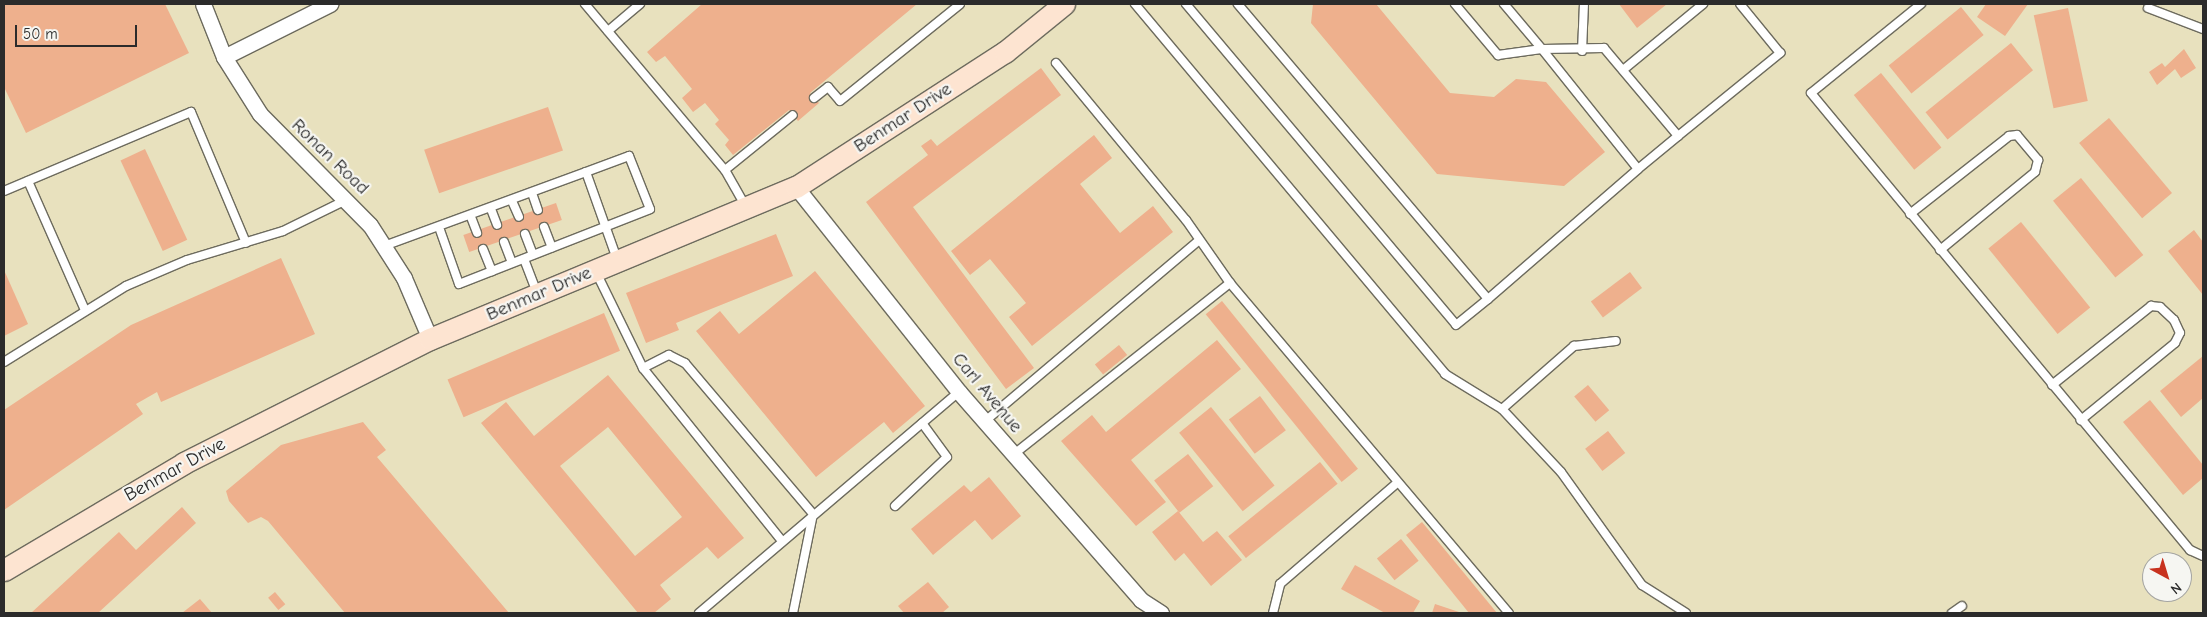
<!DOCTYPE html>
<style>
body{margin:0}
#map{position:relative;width:2207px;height:617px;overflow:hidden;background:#e8e1be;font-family:"Comic Neue",sans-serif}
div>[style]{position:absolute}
.building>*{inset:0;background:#eeb08d;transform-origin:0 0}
.roads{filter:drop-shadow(1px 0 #6d6b5e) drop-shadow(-1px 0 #6d6b5e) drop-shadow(0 1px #6d6b5e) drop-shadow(0 -1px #6d6b5e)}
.lane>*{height:8px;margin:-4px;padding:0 4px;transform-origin:4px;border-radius:4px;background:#fff}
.street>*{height:15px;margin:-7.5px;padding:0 7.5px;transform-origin:7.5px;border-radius:7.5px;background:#fff}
.secondary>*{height:21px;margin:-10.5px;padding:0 10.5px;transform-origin:10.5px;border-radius:10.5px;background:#fde4d1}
span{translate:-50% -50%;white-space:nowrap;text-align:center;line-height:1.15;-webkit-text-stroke:4.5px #f6f6f2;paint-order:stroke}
.street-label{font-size:19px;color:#2b2b2b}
.frame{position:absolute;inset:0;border:5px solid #2b2b2b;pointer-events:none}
.north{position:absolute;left:2142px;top:552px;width:50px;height:50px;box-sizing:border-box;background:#f6f6f2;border:1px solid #a5a5a2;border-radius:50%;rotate:141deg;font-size:14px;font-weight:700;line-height:20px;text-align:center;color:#2b2b2b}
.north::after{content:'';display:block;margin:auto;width:18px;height:22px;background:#c8321e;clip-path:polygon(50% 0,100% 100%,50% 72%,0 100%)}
.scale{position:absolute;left:15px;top:25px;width:122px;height:22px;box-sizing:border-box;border:2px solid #2b2b2b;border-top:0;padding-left:6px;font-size:15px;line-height:18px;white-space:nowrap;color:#2b2b2b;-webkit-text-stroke:4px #f6f6f2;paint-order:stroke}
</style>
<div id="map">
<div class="building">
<i style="clip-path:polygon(4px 4px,165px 4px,189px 53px,26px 133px,4px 87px)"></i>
<i style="clip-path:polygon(702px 4px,917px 4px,810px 93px,819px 103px,798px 121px,789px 110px,733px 155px,725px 145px,729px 140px,715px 124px,719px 120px,705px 103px,693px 112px,682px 98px,692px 89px,665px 56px,656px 62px,647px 52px)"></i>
<i style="clip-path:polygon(1313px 4px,1376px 4px,1450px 93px,1494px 97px,1516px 79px,1546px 82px,1605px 152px,1564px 186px,1437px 174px,1311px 23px)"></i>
<i style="clip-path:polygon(1619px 4px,1667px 4px,1637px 28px)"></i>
<i style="clip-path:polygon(1986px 4px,2028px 4px,2005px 36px,1977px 17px)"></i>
<i style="left:1961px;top:7px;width:36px;height:93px;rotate:51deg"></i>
<i style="left:2068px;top:8px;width:95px;height:35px;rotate:78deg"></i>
<i style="left:2011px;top:43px;width:35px;height:110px;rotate:51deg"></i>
<i style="clip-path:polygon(2184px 49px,2196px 68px,2181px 78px,2175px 69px,2157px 85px,2149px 72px,2162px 63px,2165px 67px)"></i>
<i style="clip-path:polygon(1041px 68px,1061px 95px,913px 207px,1034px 368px,1006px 389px,866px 202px,928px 155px,921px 146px,931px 139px,937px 146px)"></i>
<i style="left:1881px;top:73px;width:96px;height:35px;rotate:51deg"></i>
<i style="left:548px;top:107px;width:46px;height:131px;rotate:71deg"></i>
<i style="left:2109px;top:118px;width:98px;height:39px;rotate:50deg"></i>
<i style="clip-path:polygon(1094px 135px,1112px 158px,1080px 184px,1120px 233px,1153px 206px,1173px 232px,1032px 346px,1009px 317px,1026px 303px,990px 259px,970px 275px,951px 251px)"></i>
<i style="left:145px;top:149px;width:100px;height:27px;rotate:65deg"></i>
<i style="left:2081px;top:178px;width:99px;height:36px;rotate:51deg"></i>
<i style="left:556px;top:203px;width:18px;height:98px;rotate:71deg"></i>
<i style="left:2021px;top:222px;width:110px;height:42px;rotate:51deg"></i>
<i style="clip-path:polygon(2194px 230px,2203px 242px,2203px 295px,2168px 251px)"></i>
<i style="clip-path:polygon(776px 234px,793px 276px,676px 323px,679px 330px,646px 343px,626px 293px)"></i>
<i style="clip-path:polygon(281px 258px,315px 334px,161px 402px,157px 392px,136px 404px,143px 414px,4px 510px,4px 410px,131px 325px)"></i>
<i style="clip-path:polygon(4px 270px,28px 324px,4px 336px)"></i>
<i style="clip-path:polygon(815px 271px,925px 406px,893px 433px,884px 422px,816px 477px,696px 331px,720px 311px,739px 334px)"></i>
<i style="left:1630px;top:272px;width:20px;height:49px;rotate:53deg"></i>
<i style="left:1222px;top:301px;width:216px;height:21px;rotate:51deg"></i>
<i style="left:604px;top:313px;width:41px;height:170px;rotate:67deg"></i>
<i style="clip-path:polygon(1217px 340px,1241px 369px,1131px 460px,1166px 502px,1136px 526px,1061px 441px,1092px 415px,1106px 432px)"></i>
<i style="left:1119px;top:345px;width:13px;height:31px;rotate:51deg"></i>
<i style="clip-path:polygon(2203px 356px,2203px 398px,2181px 417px,2160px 391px)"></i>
<i style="clip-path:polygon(evenodd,608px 375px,744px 538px,718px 559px,707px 547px,660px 585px,671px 599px,654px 613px,638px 613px,481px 423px,506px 402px,534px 436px,608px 375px,608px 427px,682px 517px,635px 556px,560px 466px,608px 427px)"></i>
<i style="left:1588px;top:385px;width:33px;height:18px;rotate:50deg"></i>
<i style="left:1260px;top:396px;width:43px;height:39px;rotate:53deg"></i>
<i style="clip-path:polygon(2150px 400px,2203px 465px,2203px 478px,2183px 495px,2123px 422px)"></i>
<i style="left:1211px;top:407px;width:101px;height:41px;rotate:51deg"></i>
<i style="clip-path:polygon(363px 422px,386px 450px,377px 457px,509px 613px,345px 613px,268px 521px,261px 517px,248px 523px,229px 501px,226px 491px,281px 445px)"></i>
<i style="left:1608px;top:431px;width:28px;height:29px;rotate:52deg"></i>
<i style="left:1188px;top:454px;width:41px;height:43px;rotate:52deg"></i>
<i style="left:1320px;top:462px;width:28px;height:118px;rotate:51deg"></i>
<i style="clip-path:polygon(989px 477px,1021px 516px,992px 540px,975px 520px,933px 555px,911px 529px,964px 485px,971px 492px)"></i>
<i style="clip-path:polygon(182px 507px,196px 523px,98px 613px,31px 613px,119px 532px,136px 550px)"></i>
<i style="clip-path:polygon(1178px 511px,1203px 542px,1217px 531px,1242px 560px,1211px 586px,1184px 553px,1175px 561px,1152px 532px)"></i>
<i style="clip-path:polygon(1422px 522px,1497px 613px,1469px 613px,1406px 535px)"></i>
<i style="left:1401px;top:539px;width:28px;height:31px;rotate:51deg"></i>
<i style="clip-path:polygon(1355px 565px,1420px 601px,1413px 613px,1385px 613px,1341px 589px)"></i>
<i style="clip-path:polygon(928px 582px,949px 607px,942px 613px,904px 613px,898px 606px)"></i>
<i style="left:275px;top:592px;width:16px;height:9px;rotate:50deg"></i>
<i style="clip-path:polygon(200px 599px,212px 613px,182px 613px)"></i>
<i style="clip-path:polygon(1435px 604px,1462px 613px,1432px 613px)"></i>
</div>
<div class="roads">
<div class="lane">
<i style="left:585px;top:4px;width:217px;rotate:49.9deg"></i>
<i style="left:725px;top:170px;width:43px;rotate:60.4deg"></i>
<i style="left:1135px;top:4px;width:483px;rotate:50deg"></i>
<i style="left:1445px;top:374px;width:67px;rotate:31.6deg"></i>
<i style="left:1502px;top:409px;width:86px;rotate:46.9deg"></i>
<i style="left:1561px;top:472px;width:139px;rotate:54.4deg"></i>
<i style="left:1642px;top:585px;width:52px;rotate:32.5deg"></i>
<i style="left:1186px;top:4px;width:419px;rotate:49.9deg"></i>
<i style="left:1456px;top:325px;width:41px;rotate:-39.1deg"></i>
<i style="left:1488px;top:299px;width:387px;rotate:-130.3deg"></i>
<i style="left:1455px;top:4px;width:67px;rotate:49.9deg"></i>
<i style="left:1498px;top:55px;width:44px;rotate:-7.8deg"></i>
<i style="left:1542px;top:49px;width:59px;rotate:-130.2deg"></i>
<i style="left:1921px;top:4px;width:141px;rotate:141deg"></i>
<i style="left:1811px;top:93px;width:594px;rotate:50.33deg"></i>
<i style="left:2190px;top:550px;width:14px;rotate:25deg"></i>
<i style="left:2148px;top:8px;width:59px;rotate:20.9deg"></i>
<i style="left:608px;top:31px;width:42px;rotate:-40.2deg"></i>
<i style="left:1542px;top:49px;width:62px;rotate:-0.9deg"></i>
<i style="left:1604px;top:48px;width:115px;rotate:49.9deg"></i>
<i style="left:1678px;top:136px;width:132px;rotate:-39.1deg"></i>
<i style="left:1780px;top:53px;width:63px;rotate:-129.2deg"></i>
<i style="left:1582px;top:51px;width:47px;rotate:-87.6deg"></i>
<i style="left:1056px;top:63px;width:204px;rotate:50.4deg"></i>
<i style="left:1186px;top:220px;width:77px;rotate:55.1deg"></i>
<i style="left:1230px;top:283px;width:432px;rotate:49.8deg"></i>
<i style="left:1623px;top:70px;width:104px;rotate:-39.5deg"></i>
<i style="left:814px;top:98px;width:18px;rotate:-38deg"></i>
<i style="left:828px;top:87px;width:18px;rotate:49deg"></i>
<i style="left:840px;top:101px;width:154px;rotate:-38.9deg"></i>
<i style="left:1638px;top:169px;width:52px;rotate:-39.5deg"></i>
<i style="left:725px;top:170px;width:87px;rotate:-39deg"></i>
<i style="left:28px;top:181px;width:139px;rotate:66.2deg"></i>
<i style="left:4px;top:191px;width:203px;rotate:-22.9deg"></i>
<i style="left:191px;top:112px;width:142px;rotate:67.2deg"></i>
<i style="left:532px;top:193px;width:18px;rotate:71deg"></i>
<i style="left:512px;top:201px;width:17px;rotate:66deg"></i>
<i style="left:491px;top:209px;width:17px;rotate:69deg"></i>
<i style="left:1910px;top:214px;width:126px;rotate:-38.2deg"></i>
<i style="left:2009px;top:136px;width:8px;rotate:-7deg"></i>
<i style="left:2017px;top:135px;width:33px;rotate:50deg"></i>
<i style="left:2038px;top:160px;width:12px;rotate:104deg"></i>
<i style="left:2035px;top:172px;width:123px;rotate:140.6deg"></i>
<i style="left:471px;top:217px;width:17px;rotate:69deg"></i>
<i style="left:544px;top:227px;width:22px;rotate:69deg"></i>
<i style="left:440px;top:230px;width:57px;rotate:70.6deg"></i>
<i style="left:459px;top:284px;width:205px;rotate:-21.4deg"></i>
<i style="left:650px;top:209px;width:57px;rotate:-111.6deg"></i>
<i style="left:629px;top:156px;width:46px;rotate:159.6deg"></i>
<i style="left:525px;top:234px;width:22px;rotate:69deg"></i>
<i style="left:504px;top:242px;width:22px;rotate:69deg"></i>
<i style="left:384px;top:246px;width:215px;rotate:-20.1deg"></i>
<i style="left:586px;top:172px;width:92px;rotate:70.4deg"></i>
<i style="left:483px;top:249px;width:24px;rotate:68deg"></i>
<i style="left:524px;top:259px;width:36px;rotate:69deg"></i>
<i style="left:596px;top:272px;width:107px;rotate:63.9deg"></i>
<i style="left:1488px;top:299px;width:198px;rotate:-40.9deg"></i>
<i style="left:1638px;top:169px;width:154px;rotate:-128.7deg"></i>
<i style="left:4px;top:362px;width:144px;rotate:-31.9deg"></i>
<i style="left:126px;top:286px;width:66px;rotate:-23.1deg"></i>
<i style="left:187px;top:260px;width:100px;rotate:-16.8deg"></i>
<i style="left:283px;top:231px;width:70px;rotate:-26.2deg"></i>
<i style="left:2052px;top:385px;width:127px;rotate:-38.6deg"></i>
<i style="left:2151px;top:306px;width:9px;rotate:6deg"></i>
<i style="left:2160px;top:307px;width:19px;rotate:43deg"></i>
<i style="left:2174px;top:320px;width:14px;rotate:65deg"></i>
<i style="left:2180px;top:333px;width:11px;rotate:117deg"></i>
<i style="left:2175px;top:343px;width:122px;rotate:140.7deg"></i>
<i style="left:1502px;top:409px;width:96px;rotate:-41.2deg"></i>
<i style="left:1574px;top:346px;width:42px;rotate:-6.8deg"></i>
<i style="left:984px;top:422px;width:280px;rotate:-40.2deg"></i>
<i style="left:1013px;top:455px;width:277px;rotate:-38.4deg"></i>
<i style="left:895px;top:506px;width:71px;rotate:-43.3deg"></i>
<i style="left:947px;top:457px;width:42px;rotate:-126.3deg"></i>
<i style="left:782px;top:541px;width:222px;rotate:-128.8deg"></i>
<i style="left:643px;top:368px;width:29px;rotate:-27deg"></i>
<i style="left:669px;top:355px;width:18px;rotate:27deg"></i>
<i style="left:685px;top:363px;width:198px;rotate:49.7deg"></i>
<i style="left:813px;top:514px;width:101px;rotate:101.4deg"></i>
<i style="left:699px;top:613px;width:341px;rotate:-40.4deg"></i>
<i style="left:1273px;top:613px;width:30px;rotate:-76deg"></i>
<i style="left:1280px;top:584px;width:153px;rotate:-40.8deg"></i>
<i style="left:1952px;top:613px;width:12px;rotate:-35deg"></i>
</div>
<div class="street">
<i style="left:203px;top:4px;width:57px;rotate:68.4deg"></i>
<i style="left:224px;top:57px;width:67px;rotate:57.7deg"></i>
<i style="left:260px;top:114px;width:156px;rotate:45.3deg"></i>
<i style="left:370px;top:225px;width:63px;rotate:57.3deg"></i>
<i style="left:404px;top:278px;width:66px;rotate:66.9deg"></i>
<i style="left:224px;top:57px;width:119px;rotate:-26.6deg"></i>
<i style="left:796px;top:187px;width:262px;rotate:51.5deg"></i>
<i style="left:959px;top:392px;width:276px;rotate:48.8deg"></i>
<i style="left:1141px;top:600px;width:24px;rotate:33deg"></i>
</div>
<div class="secondary">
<i style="left:4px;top:570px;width:209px;rotate:-30.7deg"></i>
<i style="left:184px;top:463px;width:275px;rotate:-26.8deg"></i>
<i style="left:430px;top:339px;width:396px;rotate:-22.6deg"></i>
<i style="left:796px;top:187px;width:249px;rotate:-32.9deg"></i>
<i style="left:1005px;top:52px;width:76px;rotate:-39.1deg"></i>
</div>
</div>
<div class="street-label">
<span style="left:903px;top:118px;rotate:-33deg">Benmar Drive</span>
<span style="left:330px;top:157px;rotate:44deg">Ronan Road</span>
<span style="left:539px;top:294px;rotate:-23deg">Benmar Drive</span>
<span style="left:987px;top:393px;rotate:50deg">Carl Avenue</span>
<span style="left:175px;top:470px;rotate:-29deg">Benmar Drive</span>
</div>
<div class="frame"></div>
<div class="north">N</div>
<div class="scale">50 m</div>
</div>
